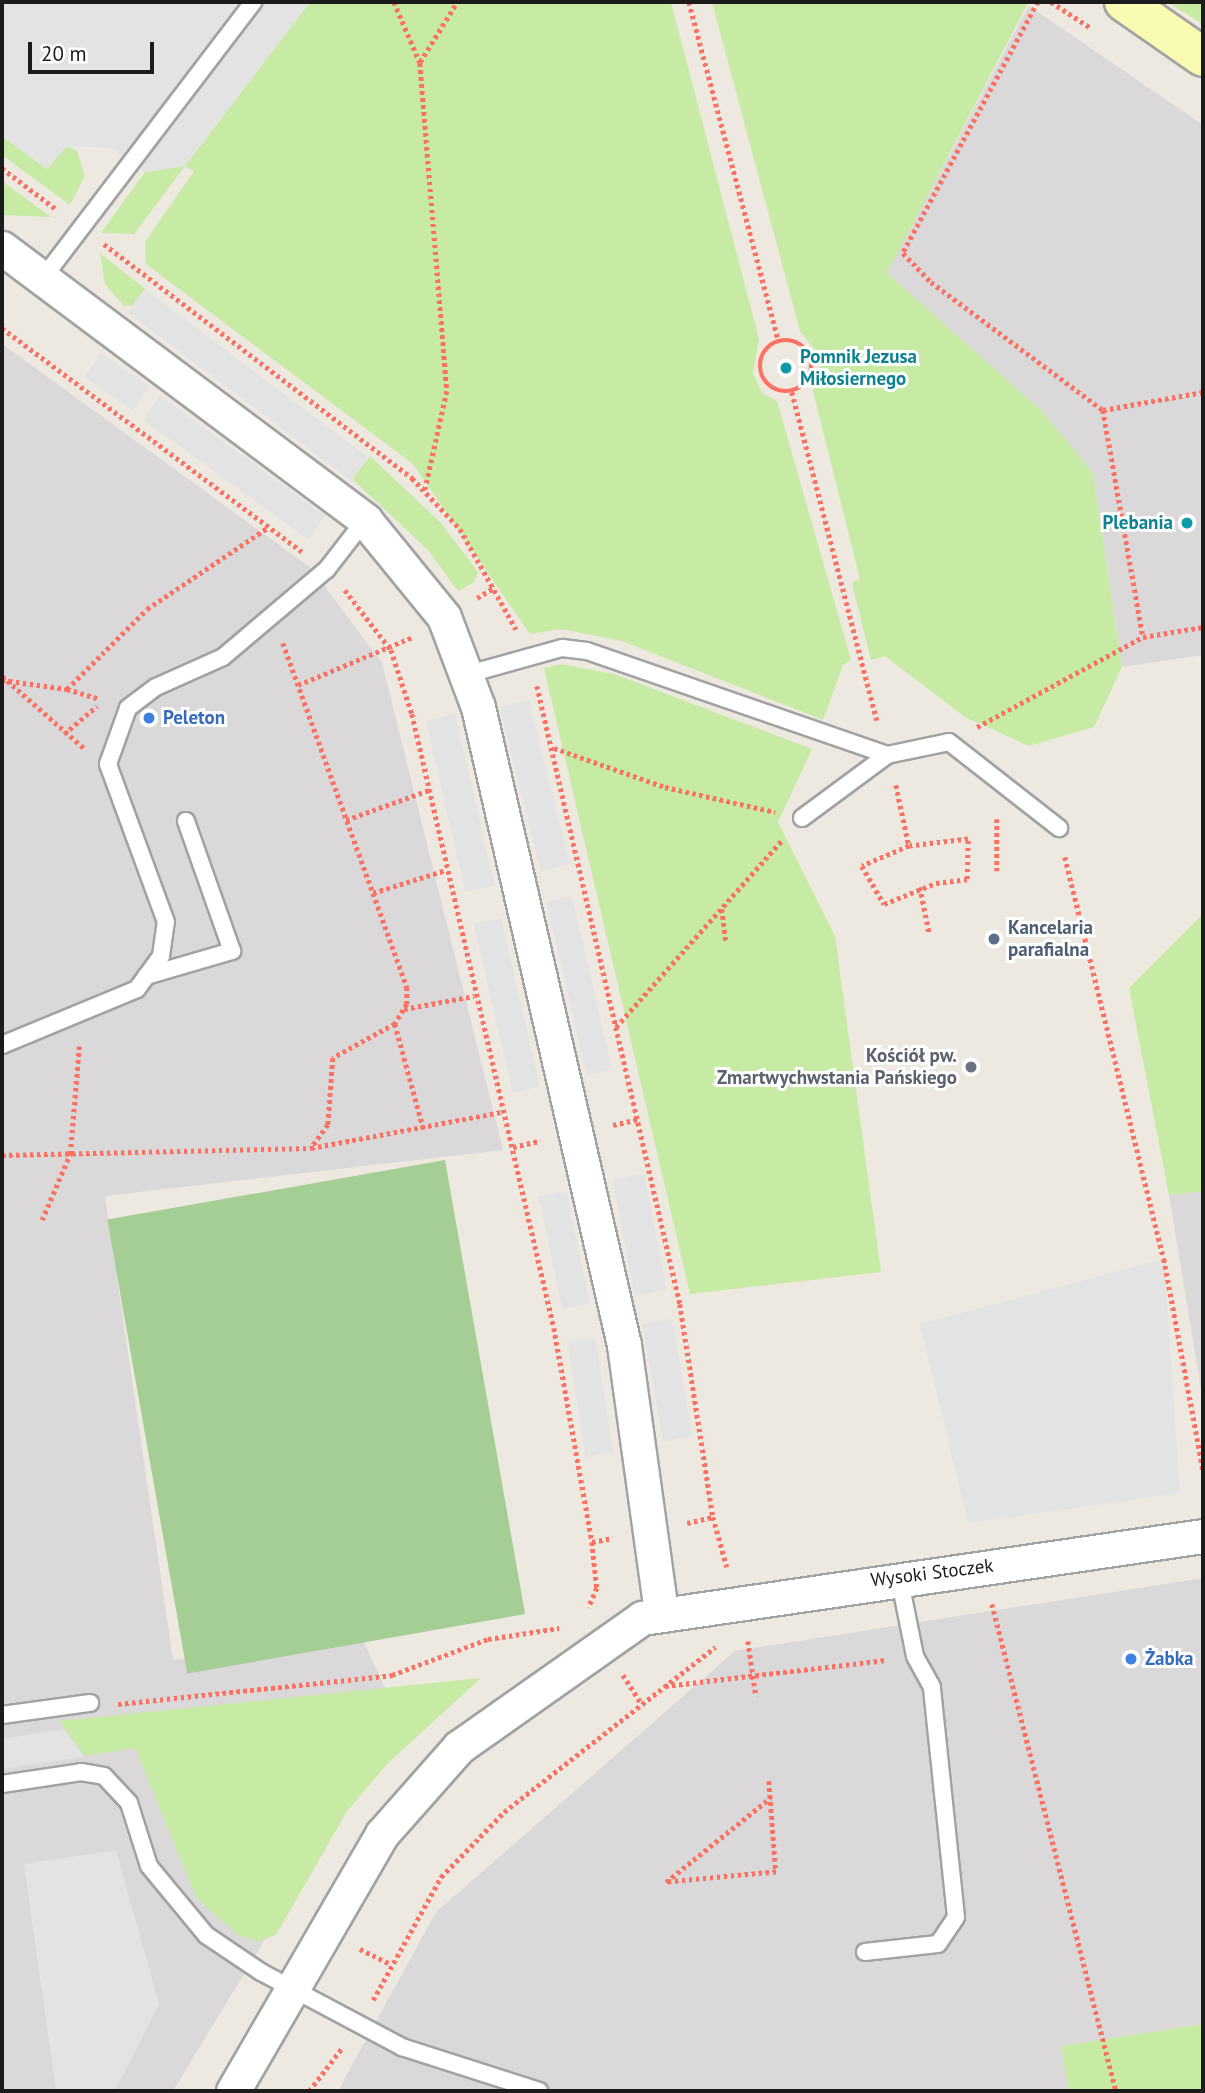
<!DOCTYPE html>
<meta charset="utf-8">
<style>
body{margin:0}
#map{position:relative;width:1205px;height:2093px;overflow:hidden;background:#ede9e0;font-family:"PT Sans",sans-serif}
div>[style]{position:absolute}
.residential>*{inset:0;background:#dad8d8}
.grass>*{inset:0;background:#c7eaa4}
.forest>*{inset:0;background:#a5ce94;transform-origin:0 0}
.parking>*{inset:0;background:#e3e3e3;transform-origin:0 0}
.path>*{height:4.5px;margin-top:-2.25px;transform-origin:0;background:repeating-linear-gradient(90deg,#fd7162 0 3.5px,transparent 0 7px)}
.path>.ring{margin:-2.25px;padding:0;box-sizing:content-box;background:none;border:4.5px solid #fd7162;border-radius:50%}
.roads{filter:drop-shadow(2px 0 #a2a2a2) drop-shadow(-2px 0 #a2a2a2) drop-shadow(0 2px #a2a2a2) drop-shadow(0 -2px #a2a2a2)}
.lane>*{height:16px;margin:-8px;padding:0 8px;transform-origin:8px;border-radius:8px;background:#fff}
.street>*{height:33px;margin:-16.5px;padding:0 16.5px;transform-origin:16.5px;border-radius:16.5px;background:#fff}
.secondary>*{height:38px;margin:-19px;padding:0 19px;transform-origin:19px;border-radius:19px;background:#f8fbb1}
.dots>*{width:19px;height:19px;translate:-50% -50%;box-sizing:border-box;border:4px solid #fff;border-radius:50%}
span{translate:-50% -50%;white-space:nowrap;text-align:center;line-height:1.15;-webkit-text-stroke:6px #fff;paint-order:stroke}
.culture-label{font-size:19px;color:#0d838f;font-weight:700}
.left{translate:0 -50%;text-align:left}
.right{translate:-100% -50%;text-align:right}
.shop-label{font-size:19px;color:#366cbe;font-weight:700}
.service-label{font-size:19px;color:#4e5e75;font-weight:700}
.worship-label{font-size:19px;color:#5b616d;font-weight:700}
.street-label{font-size:19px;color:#1b1b1b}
.frame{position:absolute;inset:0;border:4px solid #1b1b1b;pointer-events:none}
.scale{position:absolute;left:28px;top:42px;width:126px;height:32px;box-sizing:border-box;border:4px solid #1b1b1b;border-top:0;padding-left:9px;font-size:21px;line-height:24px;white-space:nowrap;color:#1b1b1b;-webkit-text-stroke:5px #fff;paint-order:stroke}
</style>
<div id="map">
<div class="residential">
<i style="clip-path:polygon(1029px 6px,1203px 125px,1203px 655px,1122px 667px,1093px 473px,886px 273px)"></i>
<i style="clip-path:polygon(2px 344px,311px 568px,382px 663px,503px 1150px,105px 1196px,173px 1660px,361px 1636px,399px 1718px,173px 2091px,2px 2091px)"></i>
<i style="clip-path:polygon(1203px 1191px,1203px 1401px,1169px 1195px)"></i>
<i style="clip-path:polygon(1203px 1578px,1203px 2024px,1062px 2046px,1069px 2091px,338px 2091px,436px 1912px,735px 1651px)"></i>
</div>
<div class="grass">
<i style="clip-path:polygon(310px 2px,671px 2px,759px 339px,753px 373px,762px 393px,777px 401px,851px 660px,843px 665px,823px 720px,622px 641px,561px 629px,530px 634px,413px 464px,146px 264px,145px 242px,194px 171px,185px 166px,134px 234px,101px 233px,145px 172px,185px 166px)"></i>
<i style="clip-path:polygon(712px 2px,1028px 3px,887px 273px,1042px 411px,1093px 473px,1122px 667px,1094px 727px,1029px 746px,965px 717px,885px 656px,871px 660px,852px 583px,860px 579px,813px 391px,822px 359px,800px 331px)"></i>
<i style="clip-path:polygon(1167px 2px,1203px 2px,1203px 25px,1190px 16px)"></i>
<i style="clip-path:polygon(2px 136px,47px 169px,66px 146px,77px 151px,85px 176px,70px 205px,2px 155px)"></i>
<i style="clip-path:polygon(2px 181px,51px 217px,2px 215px)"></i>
<i style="clip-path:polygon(100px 253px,145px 289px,132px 306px,124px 306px,105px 284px)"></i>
<i style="clip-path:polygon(370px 456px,441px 523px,478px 572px,474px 582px,458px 591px,428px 550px,352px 479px)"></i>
<i style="clip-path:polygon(561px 664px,614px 674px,812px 749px,778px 822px,835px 936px,881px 1272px,690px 1294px,544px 668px)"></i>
<i style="clip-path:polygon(1203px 914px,1203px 1191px,1169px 1195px,1129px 988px)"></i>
<i style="clip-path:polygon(481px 1678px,388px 1763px,347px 1811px,276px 1935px,258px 1941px,240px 1936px,197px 1899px,135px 1748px,85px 1756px,59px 1721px)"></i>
<i style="clip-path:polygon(1203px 2024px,1203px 2091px,1069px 2091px,1061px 2046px)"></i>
</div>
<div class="forest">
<i style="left:445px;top:1160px;width:461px;height:343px;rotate:80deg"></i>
</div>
<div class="parking">
<i style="clip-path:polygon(2px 2px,310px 2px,185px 166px,145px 172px,111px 148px,67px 146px,47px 169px,2px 136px)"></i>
<i style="left:145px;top:289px;width:280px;height:29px;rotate:37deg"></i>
<i style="left:101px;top:353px;width:59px;height:29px;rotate:35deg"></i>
<i style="left:160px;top:396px;width:204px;height:29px;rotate:36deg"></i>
<i style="left:529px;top:700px;width:169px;height:30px;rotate:76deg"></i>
<i style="left:455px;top:714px;width:176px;height:30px;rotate:77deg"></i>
<i style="left:572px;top:896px;width:178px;height:26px;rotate:77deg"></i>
<i style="left:501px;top:918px;width:173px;height:28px;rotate:77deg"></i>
<i style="left:644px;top:1174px;width:118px;height:32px;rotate:79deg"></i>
<i style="left:566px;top:1191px;width:115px;height:28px;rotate:78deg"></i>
<i style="clip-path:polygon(1164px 1259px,1180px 1493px,968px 1523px,920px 1324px)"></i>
<i style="left:672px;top:1319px;width:119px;height:30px;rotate:80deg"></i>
<i style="left:595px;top:1337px;width:117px;height:28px;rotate:81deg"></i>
<i style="clip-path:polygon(64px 1729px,84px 1757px,2px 1769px,2px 1739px)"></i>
<i style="clip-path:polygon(116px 1850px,159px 2004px,115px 2091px,56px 2091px,24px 1864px)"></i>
</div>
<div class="path">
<i style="left:394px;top:2px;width:66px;rotate:66.9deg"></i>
<i style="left:420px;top:63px;width:329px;rotate:85.3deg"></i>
<i style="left:447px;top:391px;width:101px;rotate:102.5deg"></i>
<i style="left:689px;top:2px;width:350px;rotate:75.2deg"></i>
<i style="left:1038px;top:2px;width:285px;rotate:118.3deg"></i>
<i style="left:903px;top:253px;width:40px;rotate:46deg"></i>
<i style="left:931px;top:282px;width:214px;rotate:36.7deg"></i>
<i style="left:1103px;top:410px;width:230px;rotate:80deg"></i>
<i style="left:1143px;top:637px;width:61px;rotate:-9.5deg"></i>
<i style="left:1051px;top:2px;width:48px;rotate:33deg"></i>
<i style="left:420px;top:62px;width:70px;rotate:-58.3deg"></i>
<i style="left:2px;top:168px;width:69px;rotate:37.4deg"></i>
<i style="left:104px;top:244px;width:387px;rotate:37.2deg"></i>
<i style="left:412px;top:478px;width:70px;rotate:46.7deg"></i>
<i style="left:460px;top:529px;width:115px;rotate:60.8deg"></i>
<i style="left:2px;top:328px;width:374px;rotate:36.7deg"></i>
<i class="ring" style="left:760px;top:340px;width:47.5px;height:47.5px"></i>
<i style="left:792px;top:392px;width:339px;rotate:75.5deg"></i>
<i style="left:1103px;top:410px;width:102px;rotate:-10.2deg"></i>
<i style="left:345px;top:590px;width:76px;rotate:52.5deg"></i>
<i style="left:391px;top:650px;width:67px;rotate:71.8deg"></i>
<i style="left:412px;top:714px;width:630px;rotate:76.98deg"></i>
<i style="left:554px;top:1328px;width:217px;rotate:79.9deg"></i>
<i style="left:592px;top:1542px;width:46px;rotate:83.8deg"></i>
<i style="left:597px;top:1588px;width:21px;rotate:113deg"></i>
<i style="left:477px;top:598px;width:21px;rotate:-31deg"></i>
<i style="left:283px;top:643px;width:366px;rotate:70.2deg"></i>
<i style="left:407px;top:987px;width:17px;rotate:90deg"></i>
<i style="left:407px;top:1004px;width:23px;rotate:121deg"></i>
<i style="left:395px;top:1024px;width:71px;rotate:151.3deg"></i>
<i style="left:333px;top:1058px;width:67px;rotate:94.3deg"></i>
<i style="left:328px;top:1125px;width:29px;rotate:126deg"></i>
<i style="left:2px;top:676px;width:109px;rotate:41.3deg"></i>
<i style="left:2px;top:680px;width:66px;rotate:7.9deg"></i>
<i style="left:67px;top:689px;width:113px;rotate:-45deg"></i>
<i style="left:147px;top:609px;width:145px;rotate:-34deg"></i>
<i style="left:298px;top:685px;width:125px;rotate:-22.7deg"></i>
<i style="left:537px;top:686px;width:634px;rotate:76.97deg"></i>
<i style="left:680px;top:1304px;width:216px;rotate:81.2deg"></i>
<i style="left:713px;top:1517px;width:52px;rotate:74.4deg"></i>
<i style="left:67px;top:689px;width:34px;rotate:17deg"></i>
<i style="left:977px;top:727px;width:189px;rotate:-28.5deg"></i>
<i style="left:64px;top:734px;width:43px;rotate:-40.3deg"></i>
<i style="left:554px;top:748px;width:118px;rotate:19.4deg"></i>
<i style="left:665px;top:787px;width:113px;rotate:12.8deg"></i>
<i style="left:896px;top:785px;width:62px;rotate:78deg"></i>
<i style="left:909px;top:846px;width:51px;rotate:156.9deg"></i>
<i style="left:862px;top:866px;width:44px;rotate:59.9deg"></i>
<i style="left:884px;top:904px;width:56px;rotate:-22deg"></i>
<i style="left:936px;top:883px;width:31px;rotate:-7deg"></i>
<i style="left:967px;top:879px;width:40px;rotate:-88.6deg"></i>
<i style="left:968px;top:839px;width:59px;rotate:173.2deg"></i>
<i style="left:997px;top:819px;width:52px;rotate:90deg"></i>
<i style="left:346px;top:820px;width:88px;rotate:-19.9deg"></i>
<i style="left:1065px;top:857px;width:414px;rotate:76.2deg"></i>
<i style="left:1164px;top:1259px;width:215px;rotate:79.5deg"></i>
<i style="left:920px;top:887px;width:46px;rotate:78.7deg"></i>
<i style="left:373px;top:893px;width:77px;rotate:-17.5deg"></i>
<i style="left:722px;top:909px;width:33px;rotate:83deg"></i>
<i style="left:404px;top:1009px;width:71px;rotate:-10.5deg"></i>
<i style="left:395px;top:1024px;width:111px;rotate:74.8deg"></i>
<i style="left:616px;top:1027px;width:250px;rotate:-48.4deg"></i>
<i style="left:613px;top:1125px;width:27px;rotate:-13deg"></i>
<i style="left:513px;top:1147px;width:28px;rotate:-13deg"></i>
<i style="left:2px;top:1155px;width:309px;rotate:-1.3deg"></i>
<i style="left:311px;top:1148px;width:193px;rotate:-10.7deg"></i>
<i style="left:42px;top:1220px;width:72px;rotate:-67deg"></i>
<i style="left:70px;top:1154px;width:108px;rotate:-85.2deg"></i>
<i style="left:687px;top:1523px;width:27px;rotate:-13deg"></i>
<i style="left:592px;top:1542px;width:21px;rotate:-11deg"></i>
<i style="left:992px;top:1604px;width:503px;rotate:75.71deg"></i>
<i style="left:748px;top:1641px;width:56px;rotate:81.7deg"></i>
<i style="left:623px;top:1675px;width:33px;rotate:57deg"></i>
<i style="left:665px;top:1686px;width:223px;rotate:-6.7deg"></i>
<i style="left:118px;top:1704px;width:276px;rotate:-6deg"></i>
<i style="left:392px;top:1675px;width:103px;rotate:-20.6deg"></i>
<i style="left:488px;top:1639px;width:72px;rotate:-8.8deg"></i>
<i style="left:769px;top:1781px;width:91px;rotate:85.6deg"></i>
<i style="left:776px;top:1872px;width:110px;rotate:174.8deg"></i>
<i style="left:666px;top:1882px;width:134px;rotate:-38.9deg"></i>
<i style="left:360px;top:1949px;width:34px;rotate:26deg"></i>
<i style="left:373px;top:2000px;width:141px;rotate:-61.1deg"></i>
<i style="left:441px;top:1877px;width:91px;rotate:-45.9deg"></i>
<i style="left:504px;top:1812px;width:268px;rotate:-38deg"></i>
<i style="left:309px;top:2091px;width:54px;rotate:-52.5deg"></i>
</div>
<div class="roads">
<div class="lane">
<i style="left:43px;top:278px;width:347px;rotate:-52.7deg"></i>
<i style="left:465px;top:675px;width:101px;rotate:-15.6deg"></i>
<i style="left:562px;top:648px;width:25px;rotate:7deg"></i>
<i style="left:587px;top:651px;width:318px;rotate:19.1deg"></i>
<i style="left:887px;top:755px;width:63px;rotate:-11.8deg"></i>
<i style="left:949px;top:742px;width:140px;rotate:38deg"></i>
<i style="left:802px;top:818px;width:106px;rotate:-36.5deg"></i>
<i style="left:146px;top:976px;width:90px;rotate:-16.2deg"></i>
<i style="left:232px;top:951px;width:138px;rotate:-109.5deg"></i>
<i style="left:2px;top:1045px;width:146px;rotate:-22.5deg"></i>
<i style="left:137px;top:989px;width:41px;rotate:-54deg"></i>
<i style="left:161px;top:956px;width:34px;rotate:-82deg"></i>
<i style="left:166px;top:922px;width:168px;rotate:-110.2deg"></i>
<i style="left:108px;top:764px;width:59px;rotate:-70.3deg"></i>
<i style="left:128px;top:708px;width:35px;rotate:-37deg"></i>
<i style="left:156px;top:687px;width:73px;rotate:-24.1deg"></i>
<i style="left:223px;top:657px;width:136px;rotate:-40.2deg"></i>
<i style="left:327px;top:569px;width:62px;rotate:-52.2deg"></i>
<i style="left:2px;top:1715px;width:89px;rotate:-7.8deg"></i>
<i style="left:2px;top:1784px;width:80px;rotate:-8.6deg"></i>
<i style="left:81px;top:1772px;width:23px;rotate:10deg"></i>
<i style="left:104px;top:1776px;width:37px;rotate:47deg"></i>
<i style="left:129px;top:1803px;width:66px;rotate:72.4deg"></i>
<i style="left:149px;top:1866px;width:89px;rotate:50.4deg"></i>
<i style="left:206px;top:1935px;width:66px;rotate:33.9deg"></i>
<i style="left:261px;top:1972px;width:160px;rotate:28deg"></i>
<i style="left:402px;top:2047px;width:144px;rotate:17.8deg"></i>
<i style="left:865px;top:1952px;width:73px;rotate:-6.3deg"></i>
<i style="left:938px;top:1944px;width:32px;rotate:-56deg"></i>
<i style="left:956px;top:1917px;width:231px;rotate:-96deg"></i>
<i style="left:932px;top:1687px;width:35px;rotate:-119deg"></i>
<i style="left:915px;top:1656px;width:81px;rotate:-101.4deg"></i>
</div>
<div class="street">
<i style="left:2px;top:248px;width:454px;rotate:36.8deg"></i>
<i style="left:365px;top:520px;width:125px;rotate:50.8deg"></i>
<i style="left:444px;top:617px;width:96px;rotate:69.3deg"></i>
<i style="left:478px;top:707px;width:654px;rotate:77.11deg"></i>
<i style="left:624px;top:1345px;width:269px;rotate:82.1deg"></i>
<i style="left:233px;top:2091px;width:297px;rotate:-59.9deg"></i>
<i style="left:382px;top:1834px;width:116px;rotate:-48.5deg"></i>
<i style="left:459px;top:1747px;width:224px;rotate:-35.2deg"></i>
<i style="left:642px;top:1618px;width:567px;rotate:-8.32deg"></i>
</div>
<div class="secondary">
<i style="left:1124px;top:2px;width:96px;rotate:34.8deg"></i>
</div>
</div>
<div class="dots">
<i style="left:786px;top:368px;background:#0f9aa8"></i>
<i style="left:1187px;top:523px;background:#0f9aa8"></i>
<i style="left:149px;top:718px;background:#3f7fe0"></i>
<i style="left:994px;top:939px;background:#5c6f8a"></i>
<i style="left:971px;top:1067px;background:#6b7280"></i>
<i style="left:1131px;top:1659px;background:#3f7fe0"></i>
</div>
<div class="culture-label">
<span class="left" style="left:800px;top:368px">Pomnik Jezusa<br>Miłosiernego</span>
<span class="right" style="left:1173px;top:523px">Plebania</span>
</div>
<div class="shop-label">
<span class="left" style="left:163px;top:718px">Peleton</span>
<span class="left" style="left:1145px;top:1659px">Żabka</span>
</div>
<div class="service-label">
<span class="left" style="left:1008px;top:939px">Kancelaria<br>parafialna</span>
</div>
<div class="worship-label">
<span class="right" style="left:957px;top:1067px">Kościół pw.<br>Zmartwychwstania Pańskiego</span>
</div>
<div class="street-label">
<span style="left:932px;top:1573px;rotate:-7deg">Wysoki Stoczek</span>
</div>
<div class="frame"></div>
<div class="scale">20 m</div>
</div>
